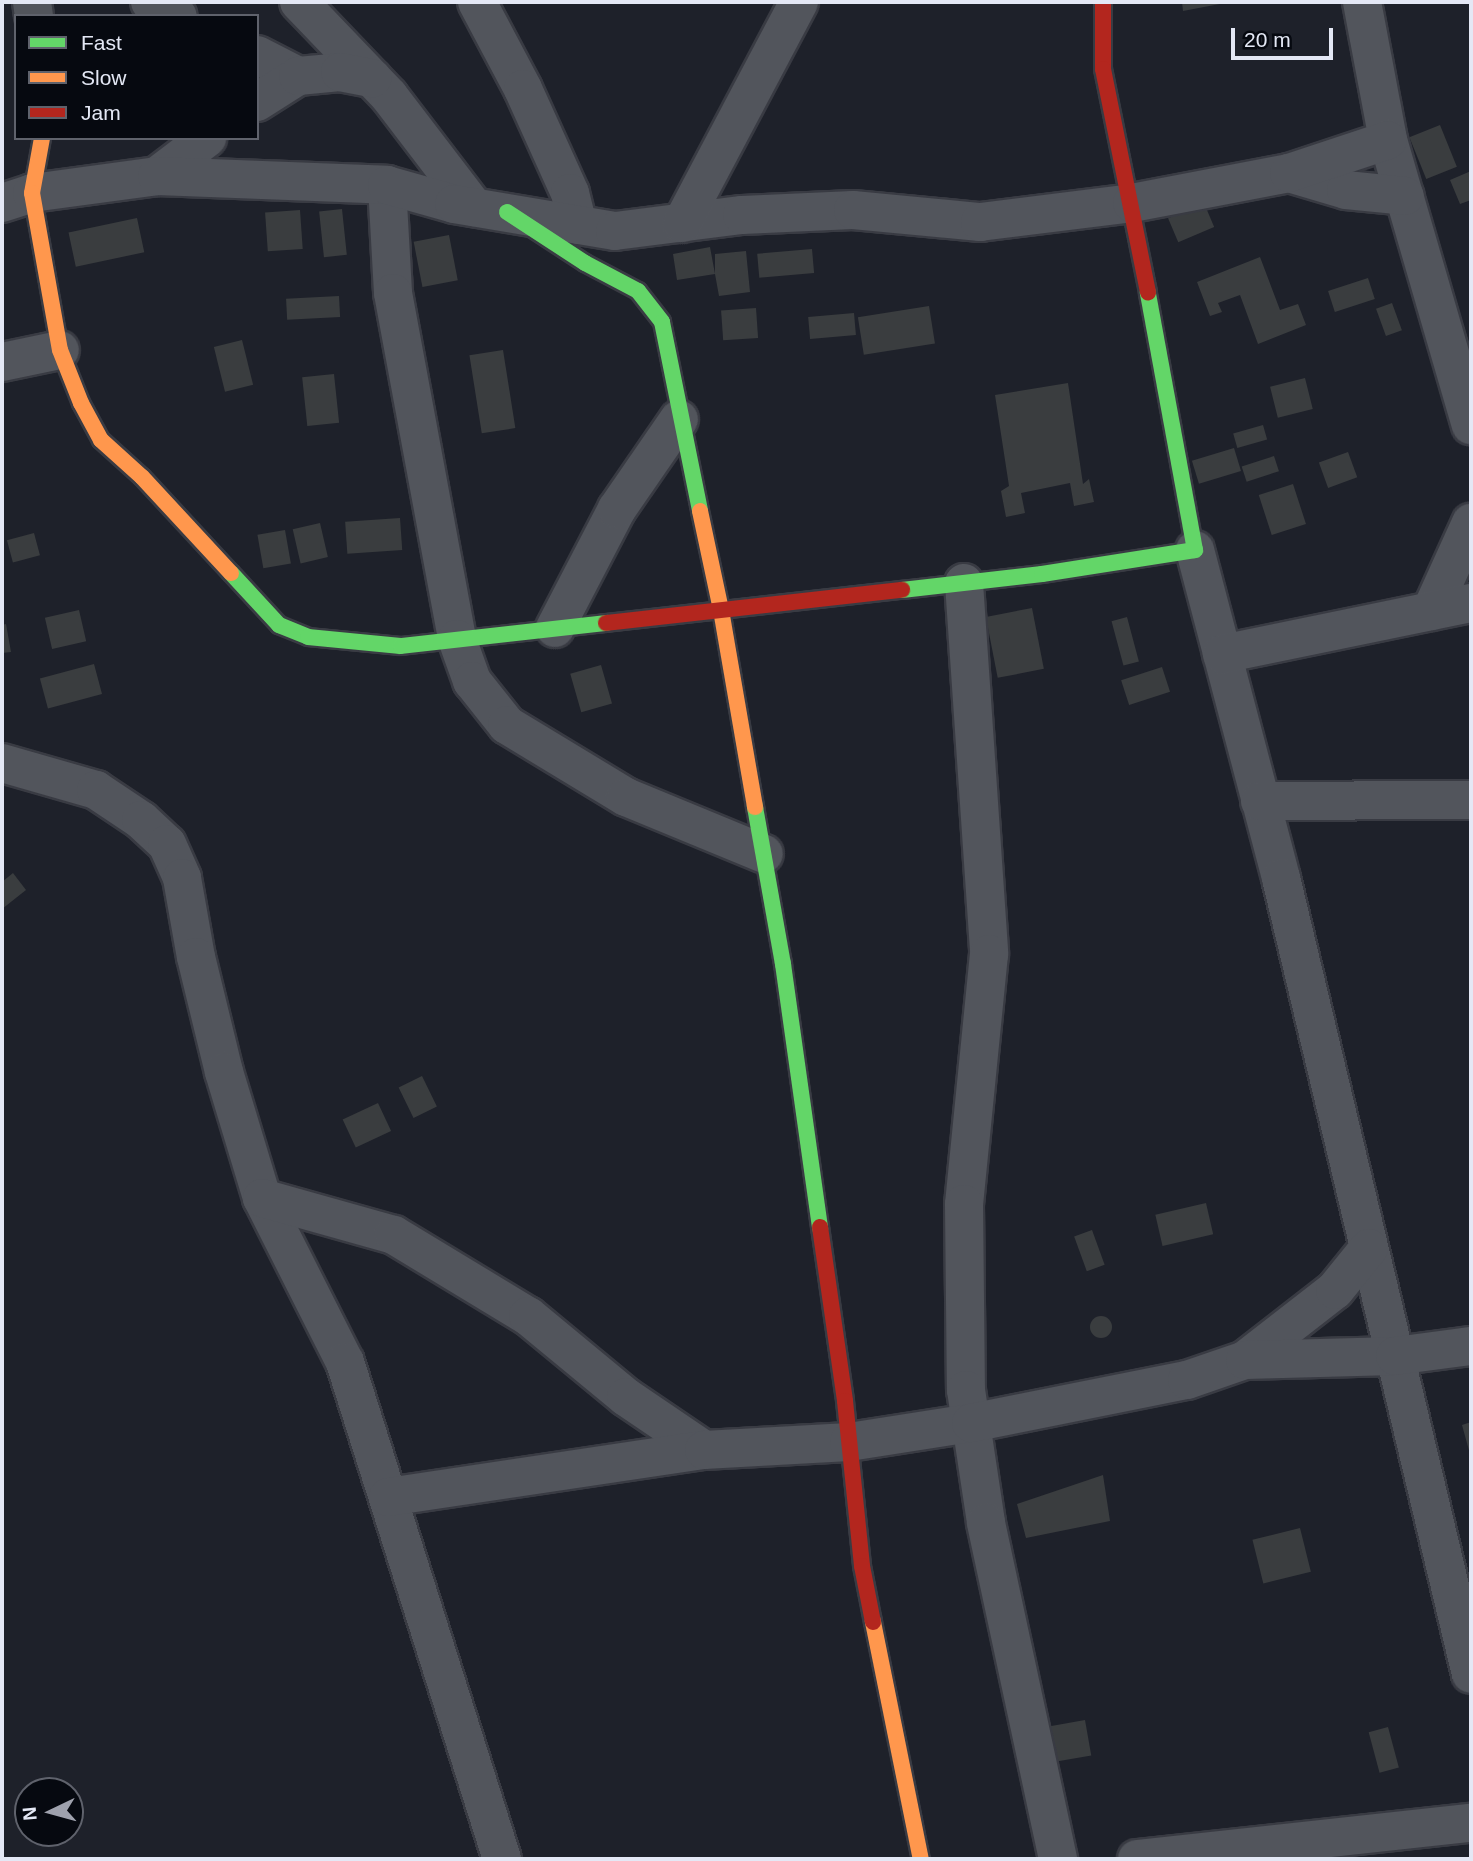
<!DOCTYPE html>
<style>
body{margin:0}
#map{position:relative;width:1473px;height:1861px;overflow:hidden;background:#1e212a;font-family:Helvetica,sans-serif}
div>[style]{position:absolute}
.building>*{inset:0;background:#3a3d3f;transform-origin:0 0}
.round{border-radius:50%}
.roads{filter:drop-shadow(2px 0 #393b43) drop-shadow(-2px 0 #393b43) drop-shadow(0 2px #393b43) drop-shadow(0 -2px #393b43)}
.street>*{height:38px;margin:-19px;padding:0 19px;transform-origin:19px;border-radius:19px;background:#52555c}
.fast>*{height:16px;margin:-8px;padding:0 8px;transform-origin:8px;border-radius:8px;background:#63d668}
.slow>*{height:16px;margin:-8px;padding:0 8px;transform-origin:8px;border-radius:8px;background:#ff974d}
.jam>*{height:16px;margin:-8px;padding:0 8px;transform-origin:8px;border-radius:8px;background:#b3261e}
span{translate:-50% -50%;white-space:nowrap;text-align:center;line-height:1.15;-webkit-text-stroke:7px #060910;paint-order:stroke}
.frame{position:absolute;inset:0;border:4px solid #e4e8f5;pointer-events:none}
.legend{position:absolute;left:14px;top:14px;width:245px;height:126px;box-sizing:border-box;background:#060910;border:2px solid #5f626c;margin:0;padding:9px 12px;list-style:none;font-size:21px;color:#e4e8f5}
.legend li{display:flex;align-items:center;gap:14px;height:35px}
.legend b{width:35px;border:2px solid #5f626c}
.north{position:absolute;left:14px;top:1777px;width:70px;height:70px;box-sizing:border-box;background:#060910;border:2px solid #5f626c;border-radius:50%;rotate:265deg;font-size:19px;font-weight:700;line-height:28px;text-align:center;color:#e4e8f5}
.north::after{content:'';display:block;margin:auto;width:24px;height:32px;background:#9fa2ae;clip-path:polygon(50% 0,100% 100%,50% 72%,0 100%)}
.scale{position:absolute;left:1231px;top:28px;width:102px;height:32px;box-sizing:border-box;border:4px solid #e4e8f5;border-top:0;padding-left:9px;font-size:21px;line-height:24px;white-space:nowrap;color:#e4e8f5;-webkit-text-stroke:5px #060910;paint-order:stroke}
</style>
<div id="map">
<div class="building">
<i style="clip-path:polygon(1182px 2px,1225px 2px,1225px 3px,1183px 11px)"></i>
<i style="left:1440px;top:125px;width:45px;height:33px;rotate:68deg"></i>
<i style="clip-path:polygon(1471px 171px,1471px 200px,1460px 204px,1450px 180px)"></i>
<i style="left:1204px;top:203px;width:26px;height:39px;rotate:67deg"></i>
<i style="left:342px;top:209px;width:46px;height:23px;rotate:84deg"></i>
<i style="left:300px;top:210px;width:39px;height:35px;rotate:86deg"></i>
<i style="left:137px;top:218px;width:35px;height:70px;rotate:78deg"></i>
<i style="left:449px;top:235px;width:46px;height:36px;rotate:79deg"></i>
<i style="clip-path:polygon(710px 247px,715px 274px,715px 254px,746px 251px,750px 292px,719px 296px,715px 274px,677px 280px,673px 254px)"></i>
<i style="left:812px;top:249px;width:24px;height:55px;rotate:85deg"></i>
<i style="clip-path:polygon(1260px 257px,1280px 310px,1298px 304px,1306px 325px,1258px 344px,1240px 295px,1218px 303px,1222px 312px,1210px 316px,1197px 282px)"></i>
<i style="left:1368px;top:278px;width:22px;height:42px;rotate:72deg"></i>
<i style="left:339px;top:296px;width:21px;height:53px;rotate:87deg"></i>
<i style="left:1392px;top:303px;width:29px;height:17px;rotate:70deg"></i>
<i style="left:929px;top:306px;width:38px;height:72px;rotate:81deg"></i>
<i style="left:756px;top:308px;width:30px;height:35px;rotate:86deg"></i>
<i style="left:854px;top:313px;width:22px;height:46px;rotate:85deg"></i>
<i style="left:242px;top:340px;width:46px;height:29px;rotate:76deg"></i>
<i style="left:503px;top:350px;width:79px;height:34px;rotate:81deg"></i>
<i style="left:334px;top:374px;width:49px;height:32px;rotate:84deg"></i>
<i style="left:1305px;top:378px;width:32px;height:36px;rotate:76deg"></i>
<i style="clip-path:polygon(1068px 383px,1083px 484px,1089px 479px,1094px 502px,1074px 506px,1070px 483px,1021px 493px,1025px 513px,1006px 517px,1001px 491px,1009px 486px,995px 395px)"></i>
<i style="left:1263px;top:425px;width:15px;height:31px;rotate:74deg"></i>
<i style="left:1234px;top:448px;width:24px;height:44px;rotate:73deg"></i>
<i style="left:1348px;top:452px;width:27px;height:31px;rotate:70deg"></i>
<i style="left:1274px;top:456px;width:16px;height:34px;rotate:72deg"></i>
<i style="left:1293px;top:484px;width:42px;height:36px;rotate:72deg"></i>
<i style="left:400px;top:518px;width:32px;height:55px;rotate:86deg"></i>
<i style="left:320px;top:523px;width:35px;height:28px;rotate:77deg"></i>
<i style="left:285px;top:530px;width:34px;height:28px;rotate:80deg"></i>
<i style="left:34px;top:533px;width:23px;height:28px;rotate:75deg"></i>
<i style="left:1032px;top:608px;width:62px;height:47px;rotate:79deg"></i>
<i style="left:79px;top:610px;width:32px;height:35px;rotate:77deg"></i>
<i style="left:1127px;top:617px;width:46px;height:16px;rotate:75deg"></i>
<i style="clip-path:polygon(6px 624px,11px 652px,2px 653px,2px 625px)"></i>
<i style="left:94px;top:664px;width:31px;height:56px;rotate:75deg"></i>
<i style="left:601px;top:665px;width:40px;height:32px;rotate:74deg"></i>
<i style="left:1162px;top:667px;width:26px;height:43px;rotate:72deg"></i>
<i style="clip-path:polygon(13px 873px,26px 890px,2px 909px,2px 882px)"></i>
<i style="left:422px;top:1076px;width:34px;height:26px;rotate:64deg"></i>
<i style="left:378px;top:1103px;width:31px;height:39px;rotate:65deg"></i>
<i style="left:1206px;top:1203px;width:32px;height:52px;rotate:77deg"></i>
<i style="left:1092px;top:1230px;width:37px;height:19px;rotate:70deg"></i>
<i class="round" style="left:1090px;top:1316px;width:22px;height:22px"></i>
<i style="clip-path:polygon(1471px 1422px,1471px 1454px,1470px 1454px,1462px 1425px)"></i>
<i style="clip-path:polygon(1103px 1475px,1110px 1521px,1026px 1538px,1017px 1504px)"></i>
<i style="left:1300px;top:1528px;width:45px;height:49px;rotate:76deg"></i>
<i style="left:1085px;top:1720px;width:36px;height:47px;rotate:80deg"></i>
<i style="left:1388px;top:1727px;width:42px;height:20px;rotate:75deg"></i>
</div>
<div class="roads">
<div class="street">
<i style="left:32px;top:2px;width:14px;rotate:82deg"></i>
<i style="left:150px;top:2px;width:31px;rotate:27deg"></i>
<i style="left:299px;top:2px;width:130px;rotate:46.2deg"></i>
<i style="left:389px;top:96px;width:140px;rotate:52.6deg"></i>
<i style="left:477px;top:2px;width:98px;rotate:62.1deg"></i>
<i style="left:523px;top:89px;width:114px;rotate:65.7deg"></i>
<i style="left:570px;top:193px;width:33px;rotate:76deg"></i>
<i style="left:1362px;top:2px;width:140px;rotate:79.3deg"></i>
<i style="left:1388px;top:140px;width:297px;rotate:73.8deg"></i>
<i style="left:257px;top:55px;width:46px;rotate:27.1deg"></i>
<i style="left:257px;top:102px;width:49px;rotate:-32.4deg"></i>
<i style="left:298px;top:76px;width:42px;rotate:-5.4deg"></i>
<i style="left:340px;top:72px;width:33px;rotate:11deg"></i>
<i style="left:1289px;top:173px;width:59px;rotate:16.6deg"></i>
<i style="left:1346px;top:190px;width:59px;rotate:5.8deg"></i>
<i style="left:157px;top:176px;width:63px;rotate:-37.2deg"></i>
<i style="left:387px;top:185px;width:108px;rotate:86.8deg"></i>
<i style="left:393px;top:293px;width:352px;rotate:79.5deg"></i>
<i style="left:457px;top:639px;width:45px;rotate:70.3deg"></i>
<i style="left:472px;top:681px;width:56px;rotate:51.5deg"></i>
<i style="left:507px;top:725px;width:139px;rotate:31.2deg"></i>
<i style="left:626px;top:797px;width:149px;rotate:22.4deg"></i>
<i style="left:2px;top:203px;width:32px;rotate:-18deg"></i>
<i style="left:32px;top:193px;width:126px;rotate:-7.7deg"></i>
<i style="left:157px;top:176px;width:230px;rotate:2.2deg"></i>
<i style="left:387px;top:185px;width:70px;rotate:15.8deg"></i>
<i style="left:454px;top:204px;width:163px;rotate:9.5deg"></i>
<i style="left:615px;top:231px;width:128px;rotate:-7.2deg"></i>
<i style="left:742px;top:215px;width:111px;rotate:-2.6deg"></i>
<i style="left:853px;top:210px;width:128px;rotate:5.4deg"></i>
<i style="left:980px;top:222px;width:153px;rotate:-7.1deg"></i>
<i style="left:1132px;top:203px;width:160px;rotate:-10.8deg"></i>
<i style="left:1289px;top:173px;width:104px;rotate:-18.4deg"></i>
<i style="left:682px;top:223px;width:250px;rotate:-62.1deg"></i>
<i style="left:2px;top:362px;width:59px;rotate:-11.7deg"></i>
<i style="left:1195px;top:550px;width:339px;rotate:75.3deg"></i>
<i style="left:1281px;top:878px;width:818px;rotate:76.58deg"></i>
<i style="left:964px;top:583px;width:372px;rotate:86.1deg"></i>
<i style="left:989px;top:954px;width:251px;rotate:95.7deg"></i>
<i style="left:964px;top:1204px;width:186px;rotate:89.4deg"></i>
<i style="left:966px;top:1390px;width:134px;rotate:81.4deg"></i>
<i style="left:986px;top:1523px;width:344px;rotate:77.9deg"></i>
<i style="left:1431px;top:611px;width:97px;rotate:-65.6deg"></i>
<i style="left:555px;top:628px;width:134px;rotate:-62.5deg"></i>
<i style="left:617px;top:509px;width:109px;rotate:-55.4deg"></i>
<i style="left:1222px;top:654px;width:254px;rotate:-11.6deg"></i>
<i style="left:2px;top:763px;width:98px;rotate:16deg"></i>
<i style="left:96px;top:790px;width:54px;rotate:33.7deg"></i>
<i style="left:141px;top:820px;width:35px;rotate:43deg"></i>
<i style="left:167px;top:844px;width:37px;rotate:66deg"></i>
<i style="left:182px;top:878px;width:80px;rotate:80deg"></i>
<i style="left:196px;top:957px;width:118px;rotate:76.3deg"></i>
<i style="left:224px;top:1072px;width:132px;rotate:73.2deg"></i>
<i style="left:262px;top:1198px;width:184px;rotate:63.2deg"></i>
<i style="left:345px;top:1362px;width:521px;rotate:72.47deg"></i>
<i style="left:1260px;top:801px;width:211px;rotate:-0.3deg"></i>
<i style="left:262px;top:1198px;width:137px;rotate:15.7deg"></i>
<i style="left:394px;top:1235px;width:157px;rotate:31.2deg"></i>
<i style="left:528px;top:1316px;width:127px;rotate:39.6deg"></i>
<i style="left:626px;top:1397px;width:94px;rotate:34.2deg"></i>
<i style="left:1245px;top:1360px;width:114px;rotate:-37.9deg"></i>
<i style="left:1335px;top:1290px;width:54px;rotate:-51deg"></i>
<i style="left:388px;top:1497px;width:319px;rotate:-8.5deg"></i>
<i style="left:704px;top:1450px;width:145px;rotate:-3.2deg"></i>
<i style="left:849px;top:1442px;width:123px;rotate:-8.9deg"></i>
<i style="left:971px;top:1423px;width:220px;rotate:-11.3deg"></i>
<i style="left:1187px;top:1380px;width:61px;rotate:-19deg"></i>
<i style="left:1245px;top:1360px;width:150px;rotate:-1.5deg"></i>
<i style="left:1395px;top:1356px;width:77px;rotate:-7.5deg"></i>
<i style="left:1137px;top:1859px;width:336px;rotate:-6.2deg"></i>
</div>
<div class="fast">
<i style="left:507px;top:212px;width:93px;rotate:33.2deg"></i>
<i style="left:585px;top:263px;width:60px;rotate:27.8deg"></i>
<i style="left:638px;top:291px;width:39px;rotate:52deg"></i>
<i style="left:662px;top:322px;width:193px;rotate:78.6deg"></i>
<i style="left:231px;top:573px;width:71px;rotate:47.3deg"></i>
<i style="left:279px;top:625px;width:31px;rotate:22deg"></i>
<i style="left:308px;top:637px;width:93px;rotate:5.5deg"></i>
<i style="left:401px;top:646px;width:206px;rotate:-6.4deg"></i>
<i style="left:902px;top:590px;width:141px;rotate:-6.5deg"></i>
<i style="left:1042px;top:574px;width:155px;rotate:-8.9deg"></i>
<i style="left:1195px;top:550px;width:261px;rotate:-100.4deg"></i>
<i style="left:755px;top:807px;width:159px;rotate:79.9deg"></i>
<i style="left:783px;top:964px;width:266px;rotate:82deg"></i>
</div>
<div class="slow">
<i style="left:42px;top:138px;width:56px;rotate:100.3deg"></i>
<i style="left:32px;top:193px;width:159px;rotate:79.9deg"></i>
<i style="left:60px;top:350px;width:57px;rotate:68.4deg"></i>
<i style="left:81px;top:403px;width:42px;rotate:61.6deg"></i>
<i style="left:101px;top:440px;width:55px;rotate:42.1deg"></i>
<i style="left:142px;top:477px;width:131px;rotate:47.2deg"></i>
<i style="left:700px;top:511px;width:101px;rotate:78deg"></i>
<i style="left:721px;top:610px;width:200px;rotate:80.2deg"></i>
<i style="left:873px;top:1622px;width:242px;rotate:78.6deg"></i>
</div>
<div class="jam">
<i style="left:1103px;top:2px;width:67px;rotate:90deg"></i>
<i style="left:1103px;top:69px;width:228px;rotate:78.6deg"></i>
<i style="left:606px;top:623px;width:298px;rotate:-6.4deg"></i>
<i style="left:820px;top:1227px;width:176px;rotate:81.8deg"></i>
<i style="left:845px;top:1401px;width:166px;rotate:84.1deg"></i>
<i style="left:862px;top:1566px;width:57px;rotate:78.9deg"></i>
</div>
</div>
<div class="frame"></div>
<ul class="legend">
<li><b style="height:9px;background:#63d668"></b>Fast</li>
<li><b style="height:9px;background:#ff974d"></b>Slow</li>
<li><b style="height:9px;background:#b3261e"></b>Jam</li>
</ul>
<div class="north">N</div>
<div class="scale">20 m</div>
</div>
